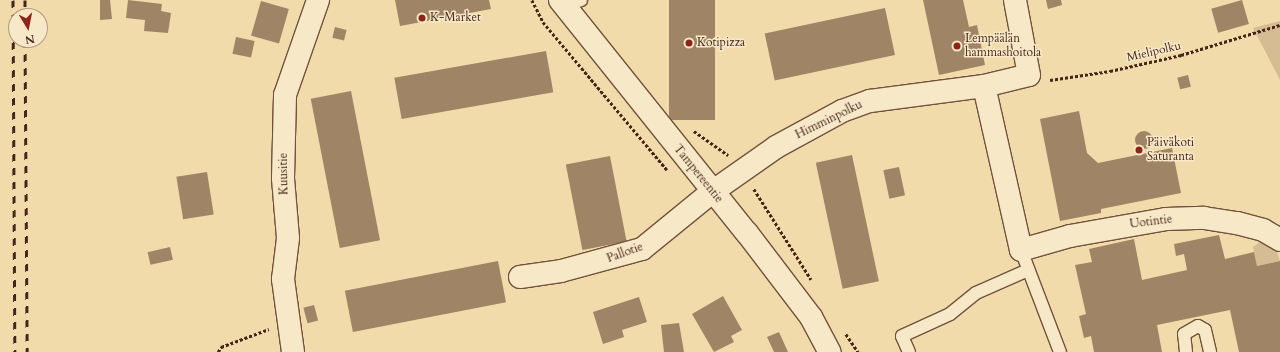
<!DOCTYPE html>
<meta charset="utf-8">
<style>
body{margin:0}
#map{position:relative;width:1280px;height:352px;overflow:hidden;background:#f2dbaa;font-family:Cardo,serif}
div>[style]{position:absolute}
.green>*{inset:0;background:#d5bc92}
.building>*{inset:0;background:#9f8465;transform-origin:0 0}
.round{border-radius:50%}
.path>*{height:2.5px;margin-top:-1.25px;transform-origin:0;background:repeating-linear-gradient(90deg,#46251a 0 3px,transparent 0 5px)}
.roads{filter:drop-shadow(1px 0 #71523e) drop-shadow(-1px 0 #71523e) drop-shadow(0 1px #71523e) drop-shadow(0 -1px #71523e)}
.lane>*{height:12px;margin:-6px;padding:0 6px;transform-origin:6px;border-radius:6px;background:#f7e8c8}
.street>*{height:22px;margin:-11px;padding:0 11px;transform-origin:11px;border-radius:11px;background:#f7e8c8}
.secondary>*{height:22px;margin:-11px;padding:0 11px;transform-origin:11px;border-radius:11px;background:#f7e8c8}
.rail>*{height:3px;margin-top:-1.5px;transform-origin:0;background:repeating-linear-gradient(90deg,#46251a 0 7px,transparent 0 14px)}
.dots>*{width:11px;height:11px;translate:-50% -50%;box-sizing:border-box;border:2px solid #f7e8c8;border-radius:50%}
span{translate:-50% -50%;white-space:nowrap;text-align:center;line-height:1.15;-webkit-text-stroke:3px #f7e8c8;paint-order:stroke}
.poi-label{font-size:12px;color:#46251a}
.left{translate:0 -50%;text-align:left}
.street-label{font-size:12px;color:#46251a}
.north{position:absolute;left:8px;top:8px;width:40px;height:40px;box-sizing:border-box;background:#f7e8c8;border:1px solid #b09a82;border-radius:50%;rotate:170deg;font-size:11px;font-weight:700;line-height:16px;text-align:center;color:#46251a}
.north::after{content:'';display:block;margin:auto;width:14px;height:18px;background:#8f2418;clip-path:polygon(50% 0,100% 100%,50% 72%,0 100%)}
</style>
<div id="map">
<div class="green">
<i style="clip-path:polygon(1280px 21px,1280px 80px,1253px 28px)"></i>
<i style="clip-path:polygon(1263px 240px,1276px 249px,1280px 261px,1257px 266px,1253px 247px)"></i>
</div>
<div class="building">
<i style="clip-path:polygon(100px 0,110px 0,112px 19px,100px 20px)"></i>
<i style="clip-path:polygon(128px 0,162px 4px,161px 11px,171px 13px,168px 33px,144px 31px,145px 20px,126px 18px)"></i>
<i style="clip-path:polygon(395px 0,489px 0,491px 9px,400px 26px)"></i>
<i style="left:669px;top:0;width:46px;height:120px"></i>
<i style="clip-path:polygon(923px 0,963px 0,969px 27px,977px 25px,985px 65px,939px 75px)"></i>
<i style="clip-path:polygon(1046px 0,1061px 0,1062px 5px,1048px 9px)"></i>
<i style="left:1242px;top:0;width:25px;height:32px;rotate:74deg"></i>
<i style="left:261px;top:1px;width:29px;height:36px;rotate:16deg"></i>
<i style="left:885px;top:8px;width:48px;height:123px;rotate:78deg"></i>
<i style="left:335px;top:27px;width:12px;height:11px;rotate:14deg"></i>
<i style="left:236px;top:37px;width:19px;height:17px;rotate:12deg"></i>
<i style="left:546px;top:51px;width:42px;height:154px;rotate:80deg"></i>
<i style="left:1188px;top:75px;width:12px;height:11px;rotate:76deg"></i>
<i style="left:351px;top:91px;width:152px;height:41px;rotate:79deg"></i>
<i style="clip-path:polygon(1079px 111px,1087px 153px,1098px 163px,1172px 148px,1181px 193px,1101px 209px,1101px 213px,1060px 221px,1040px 119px)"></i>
<i class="round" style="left:1135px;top:131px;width:18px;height:18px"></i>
<i style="left:852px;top:155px;width:129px;height:37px;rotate:78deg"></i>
<i style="left:610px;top:156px;width:87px;height:45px;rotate:79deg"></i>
<i style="left:899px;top:167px;width:29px;height:16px;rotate:78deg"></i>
<i style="left:207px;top:172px;width:43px;height:31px;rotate:81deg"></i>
<i style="clip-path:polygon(1219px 235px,1225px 259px,1254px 252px,1257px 266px,1280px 261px,1280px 352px,1239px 352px,1230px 310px,1157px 325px,1162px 352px,1094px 352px,1091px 336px,1084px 338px,1079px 316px,1086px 314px,1075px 265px,1092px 262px,1089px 249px,1134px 239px,1142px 280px,1187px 270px,1184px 254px,1176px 256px,1174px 244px)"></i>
<i style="left:170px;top:247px;width:13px;height:23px;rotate:77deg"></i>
<i style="left:498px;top:261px;width:42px;height:156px;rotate:79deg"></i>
<i style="clip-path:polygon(723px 296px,742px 330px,731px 336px,734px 342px,714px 352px,692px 314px)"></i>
<i style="clip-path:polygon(639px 297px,647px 322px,622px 330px,624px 337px,603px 344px,593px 312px)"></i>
<i style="left:314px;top:305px;width:16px;height:11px;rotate:75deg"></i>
<i style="clip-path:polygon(679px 323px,684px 352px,664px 352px,661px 325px)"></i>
<i style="clip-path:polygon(779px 332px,788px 352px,774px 352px,767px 337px)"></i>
</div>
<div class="path">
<i style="left:532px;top:0;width:25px;rotate:63deg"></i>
<i style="left:543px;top:22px;width:193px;rotate:50deg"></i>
<i style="left:1050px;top:80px;width:61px;rotate:-8.5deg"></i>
<i style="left:1110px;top:71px;width:73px;rotate:-12.7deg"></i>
<i style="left:1181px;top:55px;width:103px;rotate:-16.9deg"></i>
<i style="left:694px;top:131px;width:42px;rotate:35.2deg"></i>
<i style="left:754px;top:189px;width:107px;rotate:57.7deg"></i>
<i style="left:846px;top:334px;width:22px;rotate:56deg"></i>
<i style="left:218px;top:352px;width:6px;rotate:-59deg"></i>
<i style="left:221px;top:347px;width:51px;rotate:-20.6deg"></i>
</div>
<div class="roads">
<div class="lane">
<i style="left:563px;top:6px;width:19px;rotate:-18deg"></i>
<i style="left:1021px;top:250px;width:109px;rotate:69.1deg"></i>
<i style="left:909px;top:352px;width:17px;rotate:-114deg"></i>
<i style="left:902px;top:336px;width:53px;rotate:-24.6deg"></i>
<i style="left:950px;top:314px;width:33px;rotate:-39deg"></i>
<i style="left:976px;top:293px;width:57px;rotate:-23.9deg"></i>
<i style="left:1186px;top:352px;width:18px;rotate:-96deg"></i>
<i style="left:1184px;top:334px;width:16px;rotate:-30deg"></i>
<i style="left:1198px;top:326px;width:8px;rotate:30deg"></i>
<i style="left:1205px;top:330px;width:23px;rotate:77deg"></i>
</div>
<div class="street">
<i style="left:984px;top:86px;width:168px;rotate:77.3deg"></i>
<i style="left:1021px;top:250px;width:51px;rotate:-15.9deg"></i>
<i style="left:1070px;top:236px;width:97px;rotate:-10deg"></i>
<i style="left:1166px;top:219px;width:38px;rotate:-2deg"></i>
<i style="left:1204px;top:218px;width:33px;rotate:9deg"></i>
<i style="left:1237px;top:223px;width:27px;rotate:15deg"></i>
<i style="left:1263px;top:230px;width:20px;rotate:30deg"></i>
<i style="left:520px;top:277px;width:41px;rotate:-8.3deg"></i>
<i style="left:561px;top:271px;width:84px;rotate:-15.2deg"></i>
<i style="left:642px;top:249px;width:90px;rotate:-39.2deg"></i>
<i style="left:712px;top:192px;width:78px;rotate:-35.1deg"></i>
<i style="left:776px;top:147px;width:75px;rotate:-28.6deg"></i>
<i style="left:842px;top:111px;width:30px;rotate:-20deg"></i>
<i style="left:870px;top:101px;width:115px;rotate:-7.5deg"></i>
<i style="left:984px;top:86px;width:46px;rotate:-13.7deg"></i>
<i style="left:1029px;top:75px;width:76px;rotate:-100.6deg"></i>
<i style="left:293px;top:352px;width:74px;rotate:-97.8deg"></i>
<i style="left:283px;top:279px;width:41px;rotate:-83deg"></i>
<i style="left:288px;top:238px;width:60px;rotate:-94.8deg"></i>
<i style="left:283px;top:178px;width:83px;rotate:-88.6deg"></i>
<i style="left:285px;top:95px;width:101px;rotate:-70.8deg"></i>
</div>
<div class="secondary">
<i style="left:560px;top:0;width:299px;rotate:51.3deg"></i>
<i style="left:747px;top:233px;width:106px;rotate:52.7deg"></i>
<i style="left:811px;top:317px;width:40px;rotate:62deg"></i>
</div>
</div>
<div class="rail">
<i style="left:13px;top:0;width:352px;rotate:89.7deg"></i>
<i style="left:25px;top:0;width:16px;rotate:90deg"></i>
<i style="left:25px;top:40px;width:312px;rotate:89.6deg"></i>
</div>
<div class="dots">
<i style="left:422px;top:18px;background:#8f2418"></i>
<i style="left:689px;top:43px;background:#8f2418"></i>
<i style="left:957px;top:46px;background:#8f2418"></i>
<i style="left:1139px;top:150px;background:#8f2418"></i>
</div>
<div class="poi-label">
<span class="left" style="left:430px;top:18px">K-Market</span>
<span class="left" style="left:965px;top:46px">Lempäälän<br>hammashoitola</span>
<span class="left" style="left:697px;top:43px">Kotipizza</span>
<span class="left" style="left:1147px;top:150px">Päiväkoti<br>Saturanta</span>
</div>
<div class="street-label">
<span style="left:1154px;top:52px;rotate:-13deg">Mielipolku</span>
<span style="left:829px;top:120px;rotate:-26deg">Himminpolku</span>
<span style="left:284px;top:174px;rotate:-91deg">Kuusitie</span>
<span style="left:698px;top:174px;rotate:51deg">Tampereentie</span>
<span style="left:1151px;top:222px;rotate:-7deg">Uotintie</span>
<span style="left:625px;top:253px;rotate:-20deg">Pallotie</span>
</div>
<div class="north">N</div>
</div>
